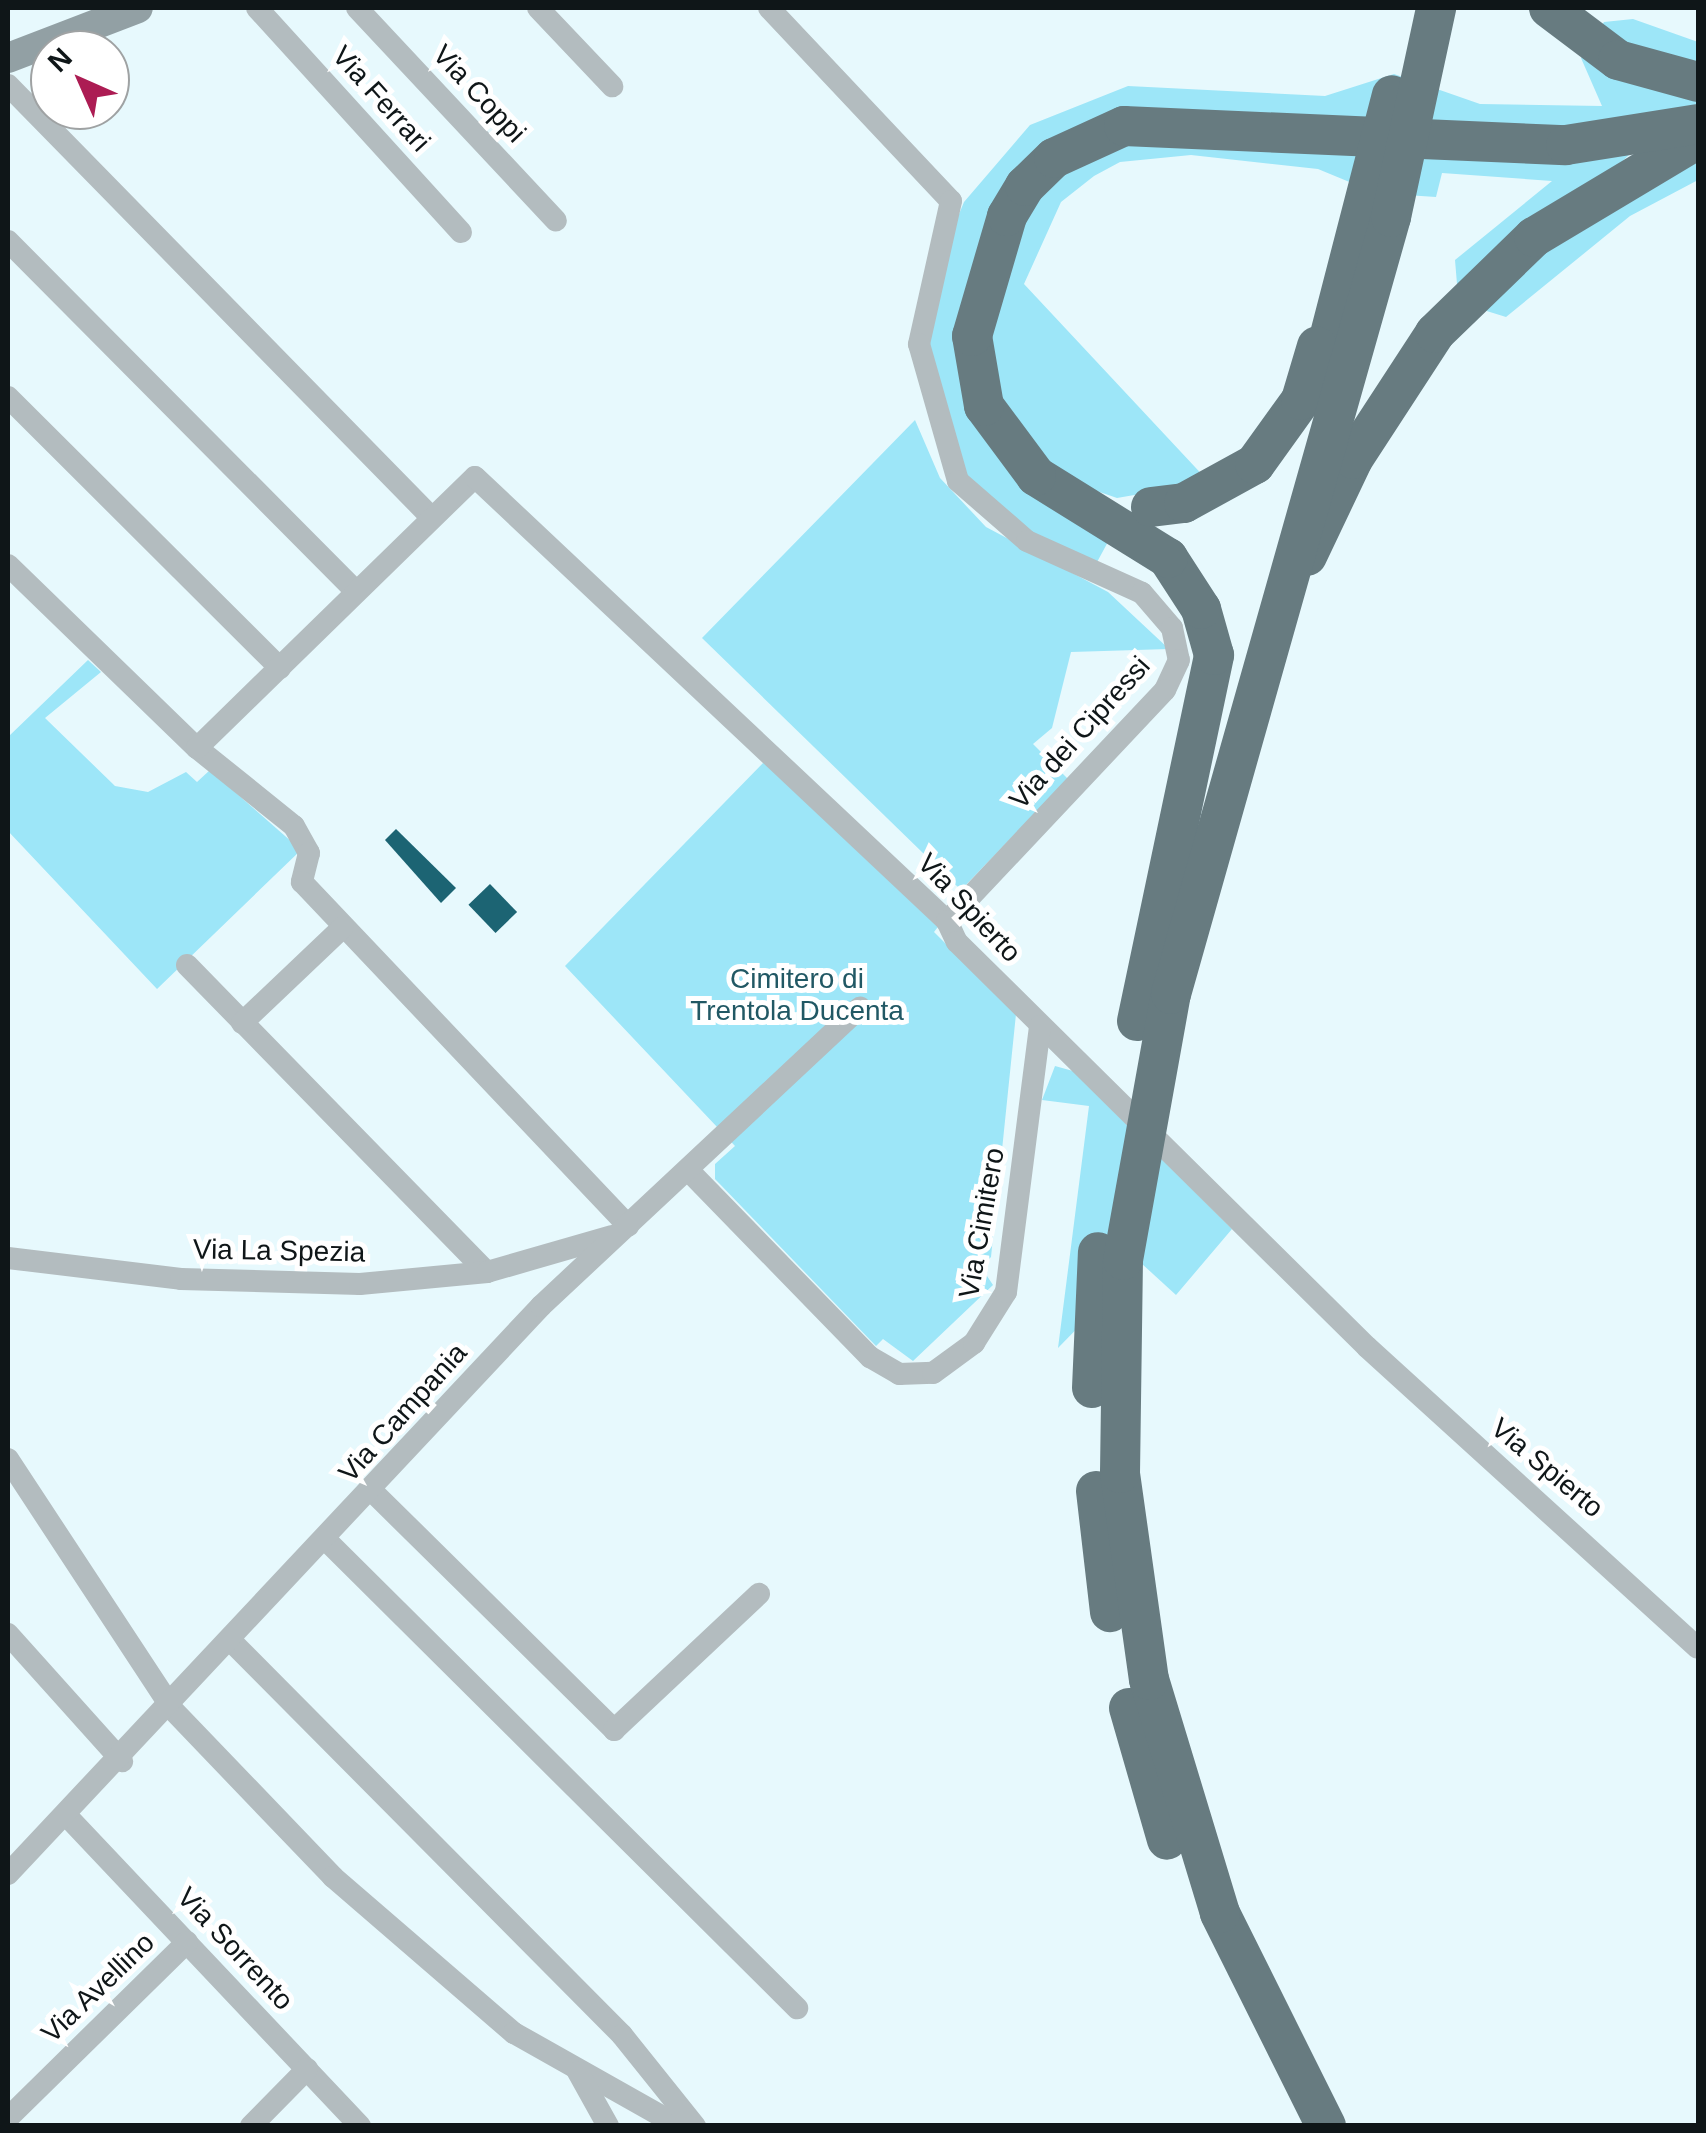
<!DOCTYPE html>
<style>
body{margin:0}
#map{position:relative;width:1706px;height:2133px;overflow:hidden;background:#e7f9fd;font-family:Arial,sans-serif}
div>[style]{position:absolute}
.green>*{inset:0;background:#9de6f8}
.building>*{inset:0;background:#1c6473;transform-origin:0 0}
.street>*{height:22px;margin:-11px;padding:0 11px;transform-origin:11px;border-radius:11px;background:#b3bcbf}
.secondary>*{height:30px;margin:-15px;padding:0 15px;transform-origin:15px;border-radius:15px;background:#92a0a4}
.highway>*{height:40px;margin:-20px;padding:0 20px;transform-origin:20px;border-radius:20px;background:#677b80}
.highway-bridge>*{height:40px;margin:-20px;padding:0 20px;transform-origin:20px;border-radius:20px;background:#677b80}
span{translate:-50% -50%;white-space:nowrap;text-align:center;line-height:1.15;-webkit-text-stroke:10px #fff;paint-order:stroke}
.street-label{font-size:28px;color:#0f1618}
.park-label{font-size:28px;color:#215864}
.frame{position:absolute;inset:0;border:10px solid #0f1618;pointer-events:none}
.north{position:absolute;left:30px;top:30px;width:100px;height:100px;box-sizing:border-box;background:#fff;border:2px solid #9fa2a3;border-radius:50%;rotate:315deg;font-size:28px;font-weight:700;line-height:40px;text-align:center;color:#0f1618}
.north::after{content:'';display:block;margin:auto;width:35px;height:45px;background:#ac1c53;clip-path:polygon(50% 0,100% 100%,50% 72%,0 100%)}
</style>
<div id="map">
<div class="green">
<i style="clip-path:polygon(1633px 19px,1698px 42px,1698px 111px,1616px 128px,1153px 110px,1036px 158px,972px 407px,1116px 527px,1096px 564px,1015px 524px,964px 474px,926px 361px,947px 243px,964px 202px,1030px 125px,1128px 86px,1325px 96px,1394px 74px,1480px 104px,1602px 106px,1581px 58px,1604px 22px)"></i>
<i style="clip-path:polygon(1121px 141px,1631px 153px,1497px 282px,1698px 147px,1698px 180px,1630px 216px,1506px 317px,1477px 308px,1457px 284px,1455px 260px,1552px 181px,1442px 173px,1436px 197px,1376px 193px,1318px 169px,1191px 155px,1120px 162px,1094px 176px,1061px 202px,1024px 284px,1209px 482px,1117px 498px,1068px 481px,1012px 429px,986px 345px,1012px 239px,1043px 188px)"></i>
<i style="clip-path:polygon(915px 420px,940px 478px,986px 527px,1108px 592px,1169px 649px,1071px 652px,1052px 728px,1033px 744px,1068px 779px,961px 890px,702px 638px)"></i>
<i style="clip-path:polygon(88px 660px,101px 672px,45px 718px,115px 786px,148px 792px,186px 772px,197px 782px,210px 770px,301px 850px,157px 989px,8px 831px,8px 737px)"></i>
<i style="clip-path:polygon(764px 762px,941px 923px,934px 932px,1016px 1014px,991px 1257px,981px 1267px,993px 1285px,913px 1361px,883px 1339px,876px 1346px,715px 1179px,715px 1164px,735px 1146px,565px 966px)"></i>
<i style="clip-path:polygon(1055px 1066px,1073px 1071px,1232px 1229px,1176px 1295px,1141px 1263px,1058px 1348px,1089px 1106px,1042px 1100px)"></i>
</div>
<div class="building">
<i style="clip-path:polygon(396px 829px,456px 888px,441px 903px,385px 840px)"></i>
<i style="left:490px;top:884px;width:39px;height:30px;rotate:46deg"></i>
</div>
<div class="street">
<i style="left:257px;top:8px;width:303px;rotate:47.7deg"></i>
<i style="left:357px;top:8px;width:291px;rotate:46.9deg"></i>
<i style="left:538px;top:8px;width:108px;rotate:46.5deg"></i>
<i style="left:769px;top:8px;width:265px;rotate:46.7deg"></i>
<i style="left:951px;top:201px;width:147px;rotate:102.6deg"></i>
<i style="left:919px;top:344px;width:142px;rotate:74.1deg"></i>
<i style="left:958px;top:481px;width:91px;rotate:41deg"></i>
<i style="left:1027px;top:541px;width:126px;rotate:24.3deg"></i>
<i style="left:1142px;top:593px;width:46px;rotate:49.4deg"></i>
<i style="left:1172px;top:628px;width:33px;rotate:78deg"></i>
<i style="left:1179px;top:660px;width:33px;rotate:115deg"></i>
<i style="left:1165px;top:690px;width:318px;rotate:133.3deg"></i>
<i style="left:8px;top:85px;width:606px;rotate:45.6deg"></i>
<i style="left:8px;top:241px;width:494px;rotate:45.2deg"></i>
<i style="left:8px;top:397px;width:384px;rotate:44.9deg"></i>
<i style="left:8px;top:565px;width:263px;rotate:44.1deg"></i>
<i style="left:197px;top:748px;width:124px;rotate:38.8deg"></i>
<i style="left:294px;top:826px;width:31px;rotate:61deg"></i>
<i style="left:309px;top:853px;width:30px;rotate:104deg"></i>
<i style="left:302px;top:882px;width:474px;rotate:46.5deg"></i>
<i style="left:197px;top:748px;width:388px;rotate:-44.3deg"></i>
<i style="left:475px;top:477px;width:648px;rotate:43.25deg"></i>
<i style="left:947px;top:921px;width:23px;rotate:65deg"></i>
<i style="left:957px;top:942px;width:576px;rotate:44.65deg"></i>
<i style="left:1367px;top:1347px;width:447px;rotate:42.3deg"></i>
<i style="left:187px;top:965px;width:429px;rotate:45.7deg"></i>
<i style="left:242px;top:1023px;width:139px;rotate:-43.5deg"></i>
<i style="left:689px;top:1171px;width:260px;rotate:45.8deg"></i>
<i style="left:870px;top:1357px;width:34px;rotate:30deg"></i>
<i style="left:899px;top:1374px;width:34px;rotate:-2deg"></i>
<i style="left:933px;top:1373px;width:51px;rotate:-36.2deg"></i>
<i style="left:974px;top:1343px;width:60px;rotate:-57.9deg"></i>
<i style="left:1006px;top:1292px;width:268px;rotate:-82.7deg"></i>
<i style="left:8px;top:1258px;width:174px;rotate:6.9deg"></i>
<i style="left:181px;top:1279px;width:179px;rotate:1.6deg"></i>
<i style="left:360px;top:1284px;width:128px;rotate:-5.4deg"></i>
<i style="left:487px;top:1272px;width:130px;rotate:-16.1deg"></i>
<i style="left:8px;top:1459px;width:299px;rotate:56.7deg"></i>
<i style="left:172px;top:1709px;width:233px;rotate:46.2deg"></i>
<i style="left:333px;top:1877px;width:239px;rotate:40.8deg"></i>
<i style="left:514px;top:2033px;width:189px;rotate:29.4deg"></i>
<i style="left:373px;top:1492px;width:339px;rotate:44.6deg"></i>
<i style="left:614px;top:1730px;width:199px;rotate:-43.2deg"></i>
<i style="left:327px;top:1541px;width:663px;rotate:44.82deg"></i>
<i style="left:8px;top:1634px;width:171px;rotate:48.1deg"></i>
<i style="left:233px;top:1643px;width:552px;rotate:45.22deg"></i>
<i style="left:622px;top:2035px;width:117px;rotate:51.3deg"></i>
<i style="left:66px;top:1815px;width:428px;rotate:46.6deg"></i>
<i style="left:8px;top:1874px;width:779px;rotate:-46.82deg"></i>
<i style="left:541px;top:1306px;width:437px;rotate:-43.1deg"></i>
<i style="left:578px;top:2072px;width:62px;rotate:60.9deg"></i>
<i style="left:8px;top:2118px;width:251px;rotate:-44.5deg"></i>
<i style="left:251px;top:2126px;width:80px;rotate:-45.5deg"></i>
</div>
<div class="secondary">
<i style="left:8px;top:58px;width:139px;rotate:-21deg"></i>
</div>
<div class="highway">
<i style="left:1549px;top:8px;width:86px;rotate:37deg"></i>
<i style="left:1618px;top:60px;width:83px;rotate:15.4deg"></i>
<i style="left:1307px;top:556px;width:107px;rotate:-64.6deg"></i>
<i style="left:1353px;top:459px;width:150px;rotate:-56.9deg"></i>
<i style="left:1435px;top:333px;width:138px;rotate:-44.1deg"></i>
<i style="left:1534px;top:237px;width:185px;rotate:-30.9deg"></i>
<i style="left:1137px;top:1021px;width:374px;rotate:-78.1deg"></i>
<i style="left:1214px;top:655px;width:48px;rotate:-105.8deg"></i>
<i style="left:1201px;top:609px;width:61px;rotate:-122.9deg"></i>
<i style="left:1168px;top:558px;width:155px;rotate:-148.2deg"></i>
<i style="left:1036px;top:476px;width:87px;rotate:-126.6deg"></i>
<i style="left:984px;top:406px;width:71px;rotate:-99.7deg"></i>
<i style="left:972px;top:336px;width:125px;rotate:-73.7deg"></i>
<i style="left:1007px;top:216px;width:35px;rotate:-59deg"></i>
<i style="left:1025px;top:186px;width:40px;rotate:-44deg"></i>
<i style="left:1054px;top:158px;width:77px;rotate:-24.6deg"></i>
<i style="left:1124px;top:126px;width:442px;rotate:2.5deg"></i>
<i style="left:1566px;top:145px;width:134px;rotate:-9deg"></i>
</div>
<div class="highway-bridge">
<i style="left:1319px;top:377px;width:291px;rotate:-75.5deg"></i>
<i style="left:1151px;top:507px;width:33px;rotate:-7deg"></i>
<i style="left:1184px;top:503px;width:81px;rotate:-28.8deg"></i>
<i style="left:1255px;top:464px;width:79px;rotate:-54.3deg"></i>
<i style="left:1301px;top:400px;width:56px;rotate:-73.5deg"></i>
<i style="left:1092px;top:1388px;width:136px;rotate:-87.5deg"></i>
<i style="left:1096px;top:1491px;width:122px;rotate:83.4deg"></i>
<i style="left:1129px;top:1708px;width:137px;rotate:73.9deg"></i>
<i style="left:1326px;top:2126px;width:238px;rotate:-116.5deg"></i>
<i style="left:1220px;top:1913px;width:244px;rotate:-106.9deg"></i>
<i style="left:1149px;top:1680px;width:209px;rotate:-98deg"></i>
<i style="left:1120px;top:1473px;width:213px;rotate:-89.2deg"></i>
<i style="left:1123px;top:1260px;width:270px;rotate:-79.8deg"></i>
<i style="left:1171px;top:994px;width:808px;rotate:-74.19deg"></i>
<i style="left:1391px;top:217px;width:214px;rotate:-77.8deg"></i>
</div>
<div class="street-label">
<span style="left:479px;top:94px;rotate:47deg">Via Coppi</span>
<span style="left:381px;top:99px;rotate:48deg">Via Ferrari</span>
<span style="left:1080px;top:733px;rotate:-48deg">Via dei Cipressi</span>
<span style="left:969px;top:908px;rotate:47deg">Via Spierto</span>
<span style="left:982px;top:1223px;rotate:-80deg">Via Cimitero</span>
<span style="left:279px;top:1251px;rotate:1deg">Via La Spezia</span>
<span style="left:403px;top:1413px;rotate:-48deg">Via Campania</span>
<span style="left:1547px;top:1468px;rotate:40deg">Via Spierto</span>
<span style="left:235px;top:1949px;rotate:47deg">Via Sorrento</span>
<span style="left:98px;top:1988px;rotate:-44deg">Via Avellino</span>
</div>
<div class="park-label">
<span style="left:797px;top:995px">Cimitero di<br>Trentola Ducenta</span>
</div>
<div class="frame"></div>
<div class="north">N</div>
</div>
